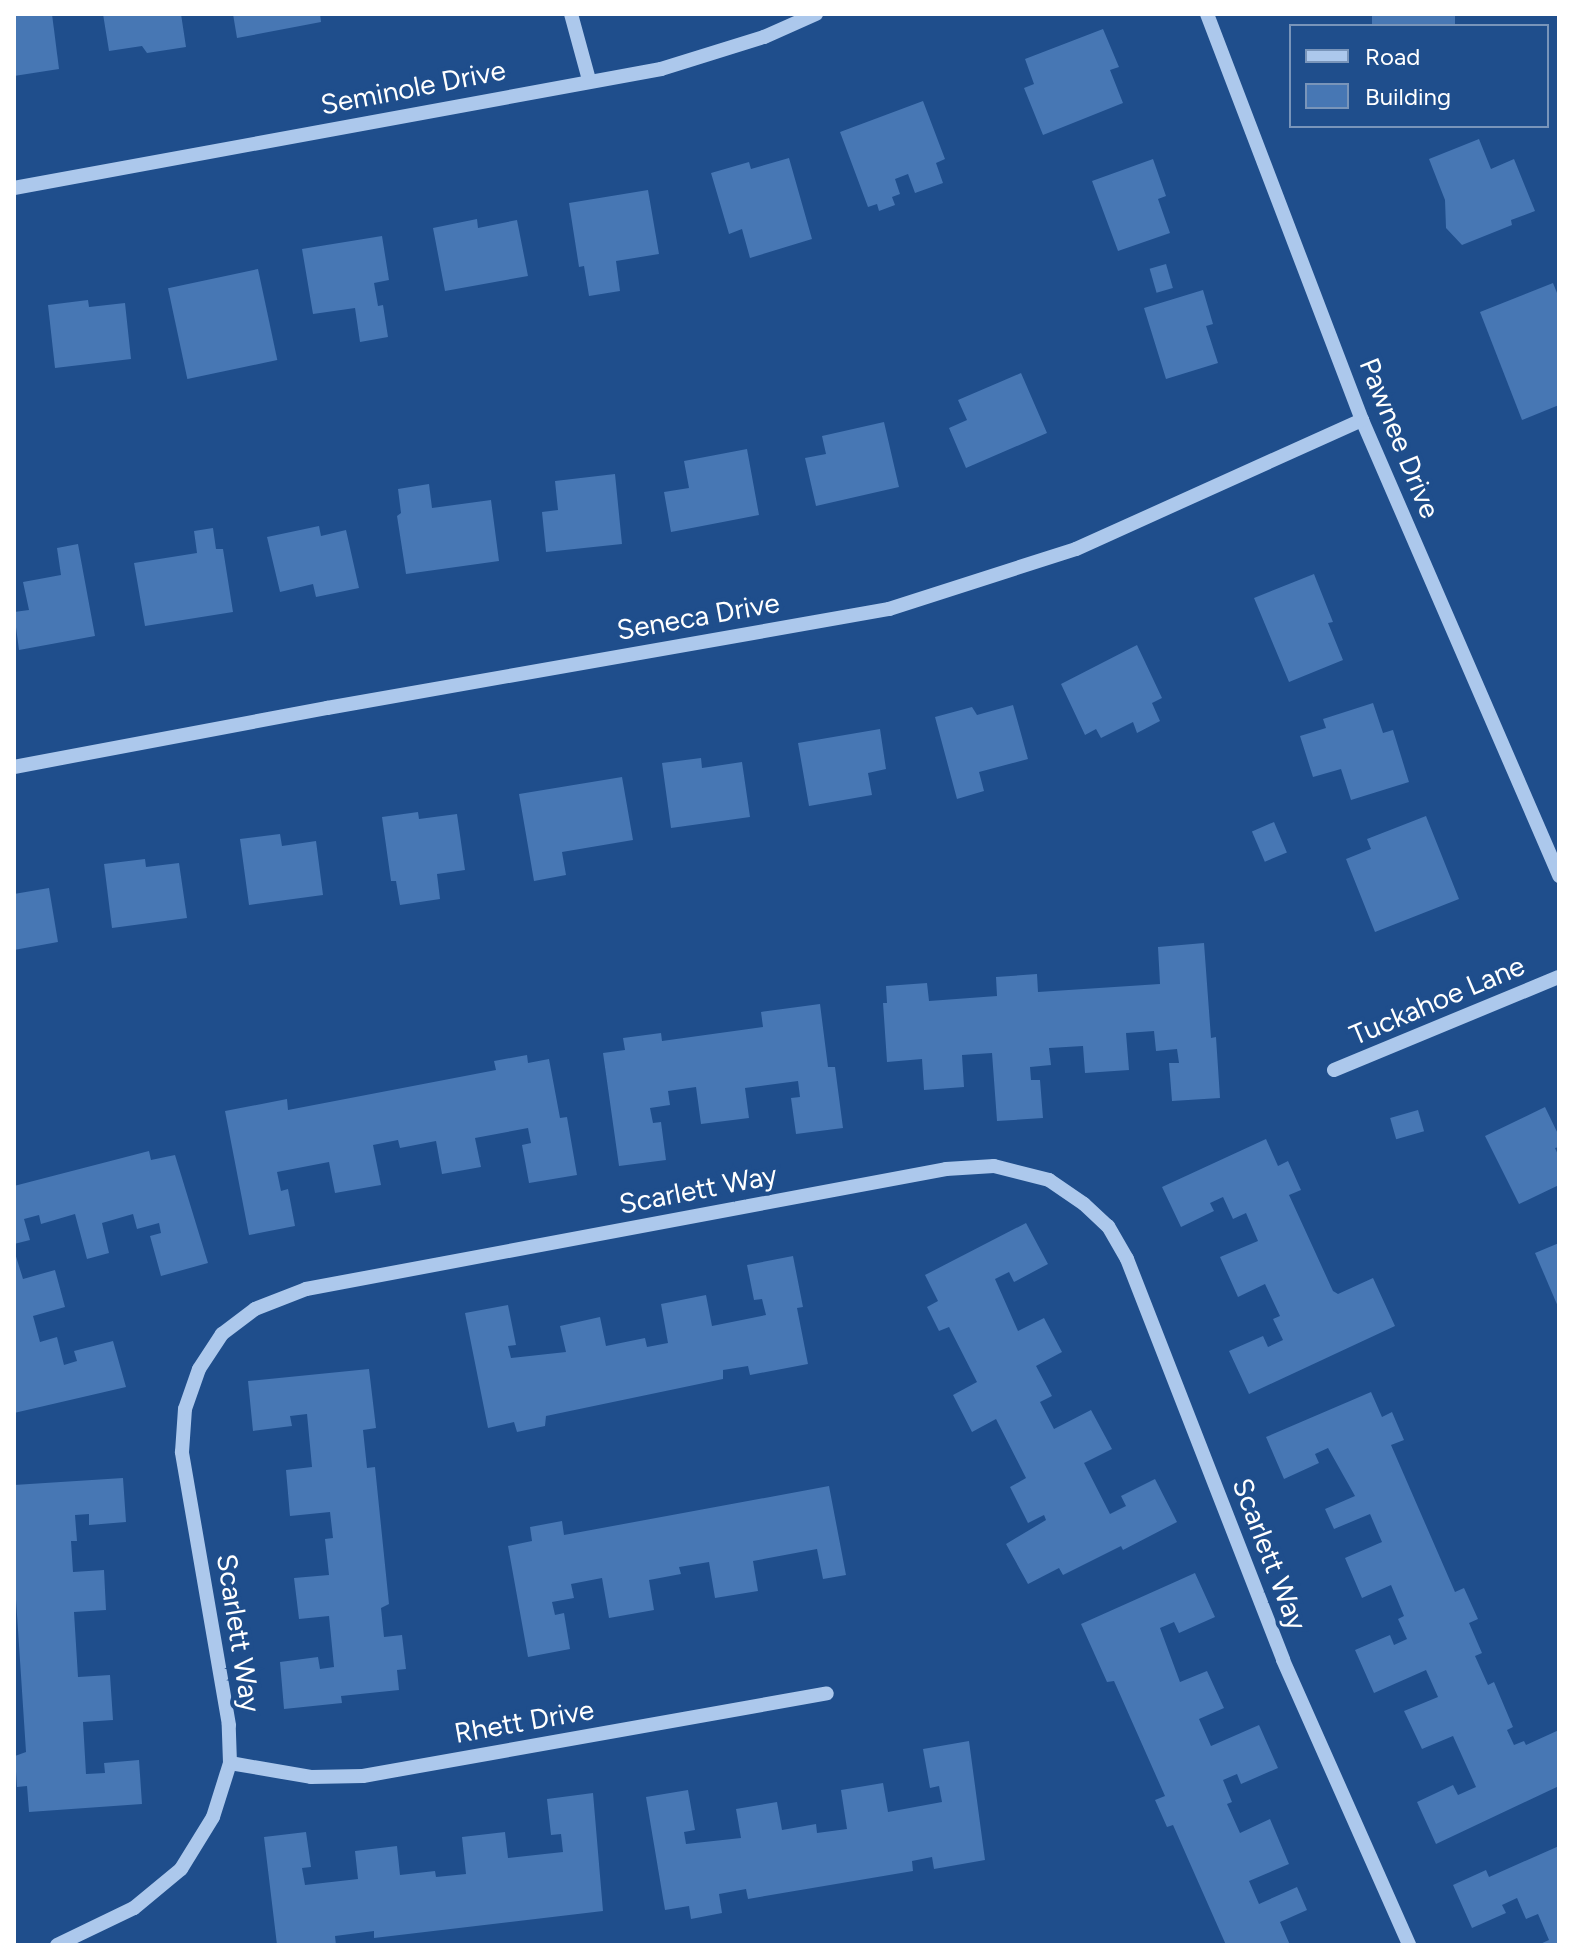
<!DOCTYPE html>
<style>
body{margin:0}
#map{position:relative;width:1573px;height:1959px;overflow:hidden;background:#1f4e8c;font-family:Figtree,sans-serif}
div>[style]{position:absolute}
.building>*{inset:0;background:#4777b4;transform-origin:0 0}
.minor>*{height:14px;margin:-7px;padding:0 7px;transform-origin:7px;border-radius:7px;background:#acc8ec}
span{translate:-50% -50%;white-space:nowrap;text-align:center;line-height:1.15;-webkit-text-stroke:8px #1f4e8c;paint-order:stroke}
.street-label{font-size:28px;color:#fff}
.frame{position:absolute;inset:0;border:16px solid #fff;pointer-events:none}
.legend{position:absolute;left:1289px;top:24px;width:260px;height:104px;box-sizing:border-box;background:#1f4e8c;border:2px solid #7995ba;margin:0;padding:10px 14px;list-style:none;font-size:24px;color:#fff}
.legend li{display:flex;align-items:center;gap:16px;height:40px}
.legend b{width:40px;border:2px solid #7995ba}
</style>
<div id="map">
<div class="building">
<i style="clip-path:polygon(14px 14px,52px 14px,59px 69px,14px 76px)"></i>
<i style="clip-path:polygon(103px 14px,181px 14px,186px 47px,147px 53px,142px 46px,109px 51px)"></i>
<i style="clip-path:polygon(233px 14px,320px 14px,321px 22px,237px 38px)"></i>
<i style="left:1372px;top:14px;width:83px;height:13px"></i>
<i style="clip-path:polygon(1103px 29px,1119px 67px,1110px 70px,1123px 103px,1043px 135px,1024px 88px,1034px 84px,1025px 59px)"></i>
<i style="clip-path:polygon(923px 101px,945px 159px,936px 163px,943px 183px,915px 193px,908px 174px,895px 179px,900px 194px,892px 197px,895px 205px,879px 211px,877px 204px,868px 207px,840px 132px)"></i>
<i style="clip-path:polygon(1479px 139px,1491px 169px,1514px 159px,1535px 211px,1511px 220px,1512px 225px,1462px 245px,1446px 228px,1445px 200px,1429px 159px)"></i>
<i style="clip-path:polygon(789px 158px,812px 239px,750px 258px,742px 229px,729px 234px,711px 173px,749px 162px,751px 169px)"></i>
<i style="clip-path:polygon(1153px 159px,1166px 196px,1158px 199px,1170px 233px,1118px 251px,1092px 181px)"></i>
<i style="clip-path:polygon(648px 190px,659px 254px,616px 261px,620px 291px,589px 296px,584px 266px,579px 267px,569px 203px)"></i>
<i style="clip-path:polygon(477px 219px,478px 228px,517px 220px,528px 276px,445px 291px,433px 228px)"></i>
<i style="clip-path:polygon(382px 236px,389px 280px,374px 283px,378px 306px,383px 305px,388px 337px,360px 342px,355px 308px,313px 314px,302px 249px)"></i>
<i style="left:1166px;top:264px;width:25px;height:17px;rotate:74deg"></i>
<i style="left:258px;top:269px;width:93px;height:92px;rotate:78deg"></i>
<i style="clip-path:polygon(1553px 283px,1559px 298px,1559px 405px,1522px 420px,1480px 312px)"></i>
<i style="clip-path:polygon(1203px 290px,1213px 324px,1206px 326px,1218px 363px,1166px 379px,1144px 308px)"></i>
<i style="clip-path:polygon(88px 300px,89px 307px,125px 303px,131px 359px,55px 368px,48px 305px)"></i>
<i style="clip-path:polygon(1021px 373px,1047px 433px,966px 468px,949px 428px,967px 420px,958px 400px)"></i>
<i style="clip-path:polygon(884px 422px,899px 487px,816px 506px,805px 458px,826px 454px,822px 436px)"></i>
<i style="clip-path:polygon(747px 449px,759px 515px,671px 532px,664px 492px,689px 488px,684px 461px)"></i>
<i style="clip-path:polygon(615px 474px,622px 544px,546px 552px,542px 512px,558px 510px,555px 481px)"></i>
<i style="clip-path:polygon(429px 484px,432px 508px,491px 500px,499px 561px,406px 574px,397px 516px,401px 513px,398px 489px)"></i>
<i style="clip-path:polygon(319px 526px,321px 536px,346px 530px,359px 588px,316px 597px,313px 584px,280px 592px,267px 537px)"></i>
<i style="clip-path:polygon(213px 528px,216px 549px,223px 549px,233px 612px,145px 626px,134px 563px,197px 553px,194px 531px)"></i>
<i style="clip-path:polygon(78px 544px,95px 636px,19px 650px,14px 612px,29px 610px,23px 582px,61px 575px,57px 548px)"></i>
<i style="clip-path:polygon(1314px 574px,1333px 622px,1328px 623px,1343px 660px,1289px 682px,1254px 598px)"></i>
<i style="clip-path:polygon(1137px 645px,1162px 698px,1152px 703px,1160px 721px,1137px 733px,1133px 722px,1101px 738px,1096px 729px,1085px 735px,1061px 684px)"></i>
<i style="clip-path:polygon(1373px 703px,1383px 733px,1393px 730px,1409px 782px,1351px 800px,1341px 769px,1313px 777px,1300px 736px,1326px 728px,1323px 719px)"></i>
<i style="clip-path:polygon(1013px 705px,1028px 759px,979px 772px,984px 791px,957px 799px,935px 717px,972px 707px,977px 715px)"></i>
<i style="clip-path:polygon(880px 729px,886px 769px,868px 773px,872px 795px,809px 806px,798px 743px)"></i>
<i style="clip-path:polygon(701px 758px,702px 768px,742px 762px,750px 817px,671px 828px,662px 763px)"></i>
<i style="clip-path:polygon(622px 777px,633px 840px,562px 852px,566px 875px,534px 881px,519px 794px)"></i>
<i style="clip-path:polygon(418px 812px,419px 819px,457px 814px,465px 870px,437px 874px,440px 899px,400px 905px,396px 881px,391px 881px,382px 817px)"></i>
<i style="clip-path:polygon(1426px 816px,1459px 899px,1375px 932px,1346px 859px,1371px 849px,1367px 839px)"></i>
<i style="left:1274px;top:822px;width:33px;height:24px;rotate:67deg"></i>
<i style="clip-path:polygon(280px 834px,282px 846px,316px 841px,323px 895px,249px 905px,240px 839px)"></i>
<i style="clip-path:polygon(145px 859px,146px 867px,179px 863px,187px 918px,112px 928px,104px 864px)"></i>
<i style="clip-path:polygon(49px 888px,58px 942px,14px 950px,14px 894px)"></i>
<i style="clip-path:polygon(1204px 943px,1211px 1038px,1216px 1037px,1220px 1098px,1172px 1101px,1169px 1063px,1179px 1063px,1177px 1049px,1156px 1051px,1154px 1031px,1126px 1033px,1129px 1070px,1085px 1073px,1083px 1046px,1049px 1048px,1051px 1065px,1030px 1067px,1031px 1080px,1040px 1080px,1043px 1118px,997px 1121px,992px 1053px,962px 1055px,964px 1087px,924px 1090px,922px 1059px,887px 1062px,883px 1003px,887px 1003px,886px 986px,927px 983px,929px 1001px,997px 996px,996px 977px,1037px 974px,1038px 992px,1160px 984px,1158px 947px)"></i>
<i style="clip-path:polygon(820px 1004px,828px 1067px,835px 1067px,843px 1128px,796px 1134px,791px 1098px,800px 1097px,798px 1081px,745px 1088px,749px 1118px,701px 1124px,696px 1087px,668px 1091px,670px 1105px,650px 1108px,653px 1123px,661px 1122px,666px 1160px,619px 1166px,603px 1053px,625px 1050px,623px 1038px,661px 1033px,662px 1041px,763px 1027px,761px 1012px)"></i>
<i style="clip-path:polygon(527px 1055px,528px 1063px,549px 1059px,560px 1118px,567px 1117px,577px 1175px,529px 1183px,522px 1145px,531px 1143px,528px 1128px,475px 1138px,481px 1167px,442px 1174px,436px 1141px,400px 1148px,398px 1140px,373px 1145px,381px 1185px,335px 1193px,329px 1162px,277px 1172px,281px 1191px,288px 1189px,295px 1226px,249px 1235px,225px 1111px,287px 1099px,288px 1110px,496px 1070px,494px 1061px)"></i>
<i style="clip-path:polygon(1545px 1107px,1559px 1136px,1559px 1147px,1555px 1148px,1559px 1157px,1559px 1185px,1519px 1204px,1485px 1136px)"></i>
<i style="left:1418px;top:1110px;width:22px;height:29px;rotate:74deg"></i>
<i style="clip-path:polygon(1266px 1139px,1278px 1166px,1288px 1161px,1301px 1190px,1289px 1195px,1333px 1291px,1338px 1294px,1373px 1278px,1395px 1326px,1249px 1394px,1229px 1351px,1263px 1336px,1268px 1347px,1283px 1340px,1273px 1319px,1280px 1316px,1265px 1284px,1238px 1297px,1220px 1257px,1258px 1241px,1246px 1213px,1233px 1219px,1223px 1197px,1210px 1203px,1214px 1211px,1181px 1227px,1162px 1187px)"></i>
<i style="clip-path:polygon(149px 1151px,151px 1160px,175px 1155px,208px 1263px,161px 1276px,150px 1236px,161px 1233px,159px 1223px,137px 1229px,133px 1214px,102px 1223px,109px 1253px,87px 1259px,75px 1214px,41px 1224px,39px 1215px,24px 1219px,30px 1240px,14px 1244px,14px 1186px)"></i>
<i style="clip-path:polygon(1026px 1223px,1048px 1264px,1014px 1282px,1009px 1272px,995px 1279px,1018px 1331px,1044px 1318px,1062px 1352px,1036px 1366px,1052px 1396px,1040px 1402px,1054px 1429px,1091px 1410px,1112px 1449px,1084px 1463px,1110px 1514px,1126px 1506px,1121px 1496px,1155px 1479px,1177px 1522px,1123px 1550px,1121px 1546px,1063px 1575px,1059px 1568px,1028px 1584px,1006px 1544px,1046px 1520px,1044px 1515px,1028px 1523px,1010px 1487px,1026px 1478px,996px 1419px,972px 1432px,953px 1395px,977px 1382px,949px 1327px,939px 1331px,927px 1307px,938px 1301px,925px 1275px)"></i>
<i style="clip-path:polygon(1559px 1243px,1559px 1309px,1535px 1253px)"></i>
<i style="clip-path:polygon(14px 1250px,23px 1279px,55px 1270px,65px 1307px,33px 1316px,40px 1342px,57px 1337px,64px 1365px,77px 1361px,74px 1351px,113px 1341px,126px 1387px,14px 1413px)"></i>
<i style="clip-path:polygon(793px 1256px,803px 1307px,797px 1308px,808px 1364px,750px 1375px,748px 1366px,723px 1370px,723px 1379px,546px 1416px,545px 1426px,517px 1432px,514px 1422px,488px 1428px,465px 1313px,508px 1305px,516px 1345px,508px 1346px,511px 1358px,566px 1352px,560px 1326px,600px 1317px,606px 1346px,645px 1338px,647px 1347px,668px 1343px,661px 1304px,706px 1295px,712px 1326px,766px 1315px,762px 1299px,754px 1300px,747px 1265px)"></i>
<i style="clip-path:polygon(369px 1369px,376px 1428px,363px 1430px,367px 1468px,375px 1467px,389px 1604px,381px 1608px,384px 1637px,402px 1635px,406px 1669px,397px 1670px,399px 1690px,341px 1696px,342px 1703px,284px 1709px,280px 1662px,318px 1657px,320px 1669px,334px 1667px,329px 1616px,299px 1619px,294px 1578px,329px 1575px,325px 1539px,333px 1538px,330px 1512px,290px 1516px,286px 1470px,312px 1467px,307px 1414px,290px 1416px,292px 1426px,253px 1431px,248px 1381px)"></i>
<i style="clip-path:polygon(1371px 1392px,1382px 1417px,1392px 1412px,1404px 1440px,1391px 1445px,1455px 1592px,1464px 1588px,1478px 1619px,1469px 1623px,1482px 1653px,1475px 1656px,1488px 1685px,1494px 1682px,1513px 1727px,1507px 1730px,1514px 1745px,1524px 1741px,1526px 1745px,1559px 1730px,1559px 1786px,1436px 1844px,1417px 1802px,1453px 1785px,1458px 1795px,1476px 1787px,1453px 1736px,1422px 1749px,1404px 1711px,1438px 1697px,1426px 1670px,1374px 1693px,1355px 1650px,1390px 1635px,1394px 1645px,1407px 1639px,1398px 1619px,1404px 1616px,1391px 1585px,1362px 1598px,1345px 1558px,1382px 1542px,1370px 1514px,1334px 1529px,1325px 1509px,1355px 1496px,1328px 1448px,1315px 1454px,1319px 1463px,1284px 1479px,1266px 1437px)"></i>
<i style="clip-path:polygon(123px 1478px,126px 1522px,89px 1525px,89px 1514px,75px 1515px,77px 1541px,71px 1541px,73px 1572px,104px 1570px,106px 1610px,74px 1612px,78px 1677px,110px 1675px,113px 1720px,83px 1722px,86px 1774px,105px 1773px,104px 1763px,139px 1760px,142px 1804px,29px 1812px,27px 1786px,17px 1787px,15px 1756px,26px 1752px,14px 1569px,14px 1485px)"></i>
<i style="clip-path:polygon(829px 1486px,846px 1575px,823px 1579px,817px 1549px,753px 1561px,758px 1591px,715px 1598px,709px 1562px,679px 1567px,681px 1574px,649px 1580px,654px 1610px,609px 1618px,602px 1578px,571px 1584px,574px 1598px,552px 1602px,555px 1615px,564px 1613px,570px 1649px,528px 1657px,508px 1546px,532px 1541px,530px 1527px,562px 1521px,564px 1535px)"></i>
<i style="clip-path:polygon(1195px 1573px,1215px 1617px,1179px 1633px,1174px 1622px,1160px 1628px,1180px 1682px,1207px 1671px,1224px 1708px,1199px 1719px,1211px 1746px,1259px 1725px,1278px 1768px,1241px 1784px,1237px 1774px,1223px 1780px,1232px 1802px,1227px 1804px,1240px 1833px,1270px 1819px,1289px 1864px,1249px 1881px,1259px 1904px,1297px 1887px,1307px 1910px,1280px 1922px,1290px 1945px,1226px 1945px,1173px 1825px,1167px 1827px,1155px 1800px,1165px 1796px,1114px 1681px,1107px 1682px,1081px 1624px)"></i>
<i style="clip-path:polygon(969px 1741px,985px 1860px,934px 1869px,932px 1857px,912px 1861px,913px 1871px,748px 1899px,746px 1889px,719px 1894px,722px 1913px,691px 1919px,689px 1906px,665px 1910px,646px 1797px,688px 1790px,695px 1830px,684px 1832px,686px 1844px,741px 1838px,736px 1809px,777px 1802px,782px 1830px,816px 1824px,817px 1833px,847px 1829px,841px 1790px,883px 1783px,888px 1812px,942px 1802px,939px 1786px,930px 1788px,923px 1749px)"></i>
<i style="clip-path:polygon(593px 1793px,603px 1911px,374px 1938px,374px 1931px,335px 1936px,336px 1945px,277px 1945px,264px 1837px,306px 1832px,311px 1867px,302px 1868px,305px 1885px,358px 1879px,355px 1851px,397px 1846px,400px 1875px,435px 1871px,436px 1877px,466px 1874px,462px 1837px,505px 1832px,508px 1858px,563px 1852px,561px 1834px,551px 1835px,547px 1799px)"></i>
<i style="clip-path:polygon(1559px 1846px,1559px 1945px,1538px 1945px,1549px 1940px,1538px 1914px,1526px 1919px,1517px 1898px,1502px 1905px,1506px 1913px,1472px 1928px,1453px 1885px,1486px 1870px,1489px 1877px)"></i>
</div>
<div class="minor">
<i style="left:571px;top:14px;width:68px;rotate:74.7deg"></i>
<i style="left:1207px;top:14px;width:435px;rotate:69.1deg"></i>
<i style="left:1362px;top:420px;width:497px;rotate:66.6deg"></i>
<i style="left:14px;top:188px;width:658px;rotate:-10.42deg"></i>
<i style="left:661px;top:69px;width:108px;rotate:-17.3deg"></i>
<i style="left:764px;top:37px;width:57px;rotate:-23.9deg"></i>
<i style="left:14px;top:767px;width:319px;rotate:-10.7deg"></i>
<i style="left:327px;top:708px;width:571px;rotate:-9.99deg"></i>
<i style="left:889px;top:609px;width:196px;rotate:-17.8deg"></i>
<i style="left:1076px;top:549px;width:314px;rotate:-24.3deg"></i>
<i style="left:1334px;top:1070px;width:243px;rotate:-22.5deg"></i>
<i style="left:230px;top:1763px;width:82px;rotate:9.8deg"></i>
<i style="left:311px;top:1777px;width:52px;rotate:-1.1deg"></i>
<i style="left:363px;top:1776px;width:471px;rotate:-10.1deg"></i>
<i style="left:57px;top:1945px;width:85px;rotate:-25.7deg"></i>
<i style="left:134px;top:1908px;width:61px;rotate:-39.7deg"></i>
<i style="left:181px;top:1869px;width:61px;rotate:-58.4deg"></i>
<i style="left:213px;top:1817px;width:57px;rotate:-72.5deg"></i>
<i style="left:230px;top:1763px;width:38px;rotate:-92deg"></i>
<i style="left:229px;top:1725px;width:277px;rotate:-99.8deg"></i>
<i style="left:182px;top:1452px;width:43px;rotate:-86deg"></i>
<i style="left:185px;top:1409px;width:42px;rotate:-70.7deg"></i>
<i style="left:199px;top:1369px;width:42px;rotate:-56.7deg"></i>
<i style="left:222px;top:1334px;width:41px;rotate:-37.1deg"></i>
<i style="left:255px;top:1309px;width:55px;rotate:-21.4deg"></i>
<i style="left:306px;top:1289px;width:651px;rotate:-10.62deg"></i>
<i style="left:946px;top:1169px;width:48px;rotate:-3.6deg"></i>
<i style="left:994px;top:1166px;width:57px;rotate:14.3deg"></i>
<i style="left:1049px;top:1180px;width:42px;rotate:34.4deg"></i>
<i style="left:1084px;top:1204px;width:33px;rotate:43deg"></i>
<i style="left:1108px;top:1226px;width:38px;rotate:60deg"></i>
<i style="left:1127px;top:1259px;width:430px;rotate:68.7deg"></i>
<i style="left:1283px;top:1660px;width:312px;rotate:66.1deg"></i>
</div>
<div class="street-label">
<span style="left:413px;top:87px;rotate:-11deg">Seminole Drive</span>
<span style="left:1400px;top:438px;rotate:68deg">Pawnee Drive</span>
<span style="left:698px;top:616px;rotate:-10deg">Seneca Drive</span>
<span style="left:1437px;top:1000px;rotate:-23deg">Tuckahoe Lane</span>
<span style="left:698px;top:1189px;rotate:-11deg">Scarlett Way</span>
<span style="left:1270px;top:1554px;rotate:69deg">Scarlett Way</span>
<span style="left:239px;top:1633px;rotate:81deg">Scarlett Way</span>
<span style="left:524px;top:1721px;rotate:-10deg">Rhett Drive</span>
</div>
<div class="frame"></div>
<ul class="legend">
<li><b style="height:10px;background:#acc8ec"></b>Road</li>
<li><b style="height:22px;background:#4777b4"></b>Building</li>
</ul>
</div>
